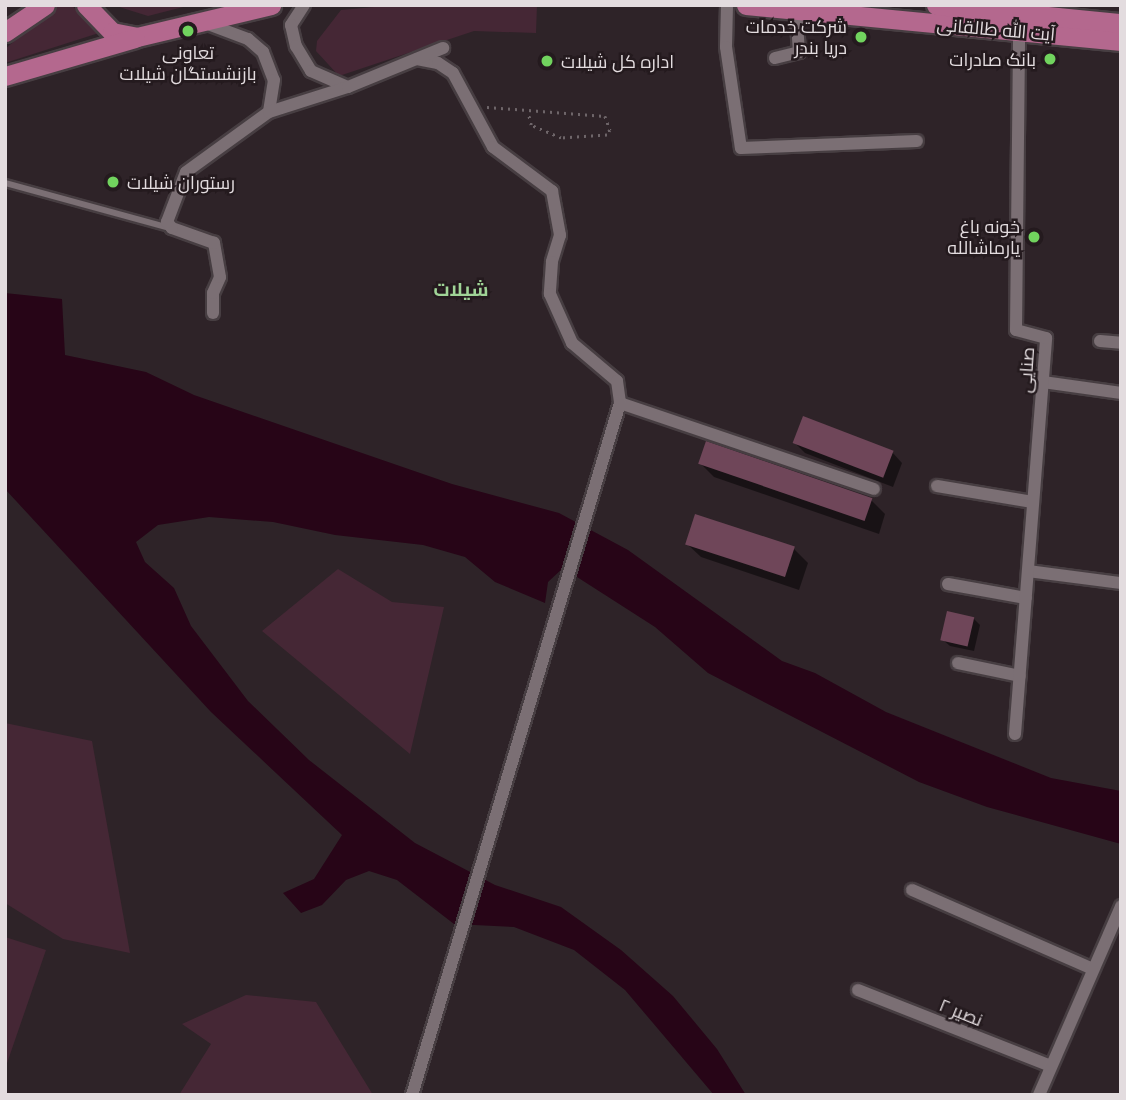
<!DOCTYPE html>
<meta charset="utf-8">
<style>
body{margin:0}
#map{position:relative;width:1126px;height:1100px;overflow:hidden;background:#2e2328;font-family:Lato,Cairo,sans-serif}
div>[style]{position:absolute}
.green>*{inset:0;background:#452735}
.water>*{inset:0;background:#270517}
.shadow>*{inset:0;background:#0007}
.building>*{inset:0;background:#6f4659;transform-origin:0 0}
.path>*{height:2.5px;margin-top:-1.25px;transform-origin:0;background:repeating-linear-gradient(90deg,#6e6569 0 2px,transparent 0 7px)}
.roads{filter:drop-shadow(2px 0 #473e42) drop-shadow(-2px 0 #473e42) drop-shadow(0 2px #473e42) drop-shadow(0 -2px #473e42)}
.service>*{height:6px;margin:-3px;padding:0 3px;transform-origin:3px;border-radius:3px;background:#7b6f74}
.minor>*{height:12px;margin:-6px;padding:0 6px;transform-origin:6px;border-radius:6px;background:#7b6f74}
.primary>*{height:19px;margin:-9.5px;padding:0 9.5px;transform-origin:9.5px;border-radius:9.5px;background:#b4688e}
.dots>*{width:19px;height:19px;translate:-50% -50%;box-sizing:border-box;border:4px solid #241a1e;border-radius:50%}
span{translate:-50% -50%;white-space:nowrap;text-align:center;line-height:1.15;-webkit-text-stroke:5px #241a1e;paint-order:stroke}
.poi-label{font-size:18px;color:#e3dcdf}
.right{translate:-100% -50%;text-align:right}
.left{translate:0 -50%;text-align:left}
.street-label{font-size:18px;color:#e3dcdf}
.neighbourhood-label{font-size:19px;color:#a0d497;font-weight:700}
.frame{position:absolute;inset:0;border:7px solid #e3dcdf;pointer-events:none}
</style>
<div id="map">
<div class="green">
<i style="clip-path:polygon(71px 5px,102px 32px,5px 63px,5px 49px,56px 6px)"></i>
<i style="clip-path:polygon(113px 5px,191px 5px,148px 16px)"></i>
<i style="clip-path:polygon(396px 5px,537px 5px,536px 33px,474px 31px,339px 76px,316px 51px,317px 41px,341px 10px)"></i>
<i style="clip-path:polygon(338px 569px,392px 602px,444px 607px,410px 754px,262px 631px)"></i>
<i style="clip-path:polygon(5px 723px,92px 741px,130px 953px,63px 939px,5px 903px)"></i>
<i style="clip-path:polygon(5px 937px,46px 950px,5px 1069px)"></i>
<i style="clip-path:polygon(246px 995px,316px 1002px,373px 1095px,179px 1095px,211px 1044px,182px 1024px)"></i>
</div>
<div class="water">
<i style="clip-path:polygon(5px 293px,62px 299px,65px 355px,146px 372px,194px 395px,452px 484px,559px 513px,628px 550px,782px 661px,815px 673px,886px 712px,1051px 778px,1121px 791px,1121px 844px,987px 807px,919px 782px,708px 673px,655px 627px,563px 568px,548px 582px,545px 603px,495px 582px,465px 557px,423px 545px,335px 535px,273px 522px,209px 517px,158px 525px,136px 542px,145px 562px,174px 588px,191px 626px,248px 701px,309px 760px,415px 843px,495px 885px,561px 907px,621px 950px,673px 996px,717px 1049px,746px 1095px,714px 1095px,625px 990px,574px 950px,514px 927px,454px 924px,397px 880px,369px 871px,346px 880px,322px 905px,301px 913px,283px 893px,314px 879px,342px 835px,211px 712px,5px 489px)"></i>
</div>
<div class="shadow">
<i style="clip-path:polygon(795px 443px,892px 452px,902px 463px,893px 487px,805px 453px)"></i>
<i style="clip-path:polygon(700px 463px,871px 500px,885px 514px,879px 534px,714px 477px)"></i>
<i style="clip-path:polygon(686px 543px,794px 549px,808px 563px,799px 590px,701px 557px)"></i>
<i style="clip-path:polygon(973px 618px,980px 625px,974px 651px,950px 646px,943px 640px)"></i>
</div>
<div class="building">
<i style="left:803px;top:416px;width:97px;height:29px;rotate:21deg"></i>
<i style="left:706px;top:441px;width:176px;height:24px;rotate:19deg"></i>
<i style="left:695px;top:514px;width:105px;height:32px;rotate:18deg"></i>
<i style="left:947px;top:611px;width:28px;height:30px;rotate:13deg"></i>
</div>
<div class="path">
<i style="left:487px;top:107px;width:118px;rotate:4.4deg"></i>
<i style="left:605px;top:116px;width:15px;rotate:70deg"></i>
<i style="left:610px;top:130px;width:6px;rotate:121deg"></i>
<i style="left:607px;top:135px;width:46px;rotate:176.3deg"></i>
<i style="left:561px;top:138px;width:33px;rotate:-157deg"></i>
<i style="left:531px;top:125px;width:12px;rotate:-104deg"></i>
</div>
<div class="roads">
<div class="service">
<i style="left:5px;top:183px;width:171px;rotate:15.3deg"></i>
</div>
<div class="minor">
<i style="left:304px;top:5px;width:24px;rotate:123deg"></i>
<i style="left:291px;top:25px;width:22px;rotate:77deg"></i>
<i style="left:296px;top:46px;width:29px;rotate:59deg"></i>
<i style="left:311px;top:71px;width:40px;rotate:23.4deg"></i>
<i style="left:727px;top:5px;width:42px;rotate:91.4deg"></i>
<i style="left:726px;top:47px;width:102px;rotate:81.6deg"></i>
<i style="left:741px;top:148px;width:176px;rotate:-2.3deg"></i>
<i style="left:205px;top:23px;width:46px;rotate:20.4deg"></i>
<i style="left:248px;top:39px;width:20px;rotate:41deg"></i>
<i style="left:263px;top:52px;width:30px;rotate:69deg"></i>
<i style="left:274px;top:80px;width:32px;rotate:99deg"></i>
<i style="left:775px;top:58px;width:25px;rotate:-14deg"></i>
<i style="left:799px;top:52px;width:42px;rotate:-94.1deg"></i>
<i style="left:417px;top:59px;width:21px;rotate:11deg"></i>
<i style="left:438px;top:63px;width:18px;rotate:34deg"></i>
<i style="left:453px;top:73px;width:84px;rotate:61.6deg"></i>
<i style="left:493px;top:147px;width:74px;rotate:36.7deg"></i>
<i style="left:552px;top:191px;width:45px;rotate:79.7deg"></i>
<i style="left:560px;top:235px;width:28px;rotate:107deg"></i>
<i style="left:552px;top:262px;width:32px;rotate:94deg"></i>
<i style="left:550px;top:294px;width:54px;rotate:65.8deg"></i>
<i style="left:572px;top:343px;width:59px;rotate:40.2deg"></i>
<i style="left:617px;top:381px;width:22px;rotate:82deg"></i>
<i style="left:620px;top:403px;width:268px;rotate:18.7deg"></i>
<i style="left:213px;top:313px;width:20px;rotate:-90deg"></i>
<i style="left:213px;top:293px;width:17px;rotate:-66deg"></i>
<i style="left:220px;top:277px;width:35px;rotate:-100deg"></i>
<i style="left:214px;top:243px;width:45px;rotate:-160.3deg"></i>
<i style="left:172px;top:228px;width:8px;rotate:-130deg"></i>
<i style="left:167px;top:222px;width:53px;rotate:-69.2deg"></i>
<i style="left:186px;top:172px;width:102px;rotate:-35.9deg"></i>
<i style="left:269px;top:112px;width:83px;rotate:-17.6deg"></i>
<i style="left:348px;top:87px;width:103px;rotate:-22.3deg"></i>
<i style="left:1100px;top:341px;width:21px;rotate:5deg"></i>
<i style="left:1043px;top:382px;width:79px;rotate:8deg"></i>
<i style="left:937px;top:486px;width:97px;rotate:9.5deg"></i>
<i style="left:1028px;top:571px;width:94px;rotate:7.4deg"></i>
<i style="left:948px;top:584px;width:79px;rotate:10.2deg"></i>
<i style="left:958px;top:663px;width:63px;rotate:11.8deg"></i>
<i style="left:1015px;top:734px;width:397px;rotate:-85.5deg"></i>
<i style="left:1046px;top:338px;width:31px;rotate:-165deg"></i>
<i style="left:1016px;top:330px;width:298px;rotate:-89.4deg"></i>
<i style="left:912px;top:890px;width:197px;rotate:23.6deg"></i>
<i style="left:858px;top:990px;width:207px;rotate:21.5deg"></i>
<i style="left:412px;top:1095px;width:723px;rotate:-73.27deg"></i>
<i style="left:1039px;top:1095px;width:206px;rotate:-66.5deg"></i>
</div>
<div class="primary">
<i style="left:86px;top:5px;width:37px;rotate:46deg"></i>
<i style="left:112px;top:32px;width:25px;rotate:11deg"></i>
<i style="left:137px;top:37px;width:138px;rotate:-13.4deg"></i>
<i style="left:746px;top:5px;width:377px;rotate:5.5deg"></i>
<i style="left:936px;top:5px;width:186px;rotate:5.6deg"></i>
<i style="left:5px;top:32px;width:48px;rotate:-34deg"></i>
<i style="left:5px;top:76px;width:135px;rotate:-16.3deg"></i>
</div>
</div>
<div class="dots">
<i style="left:188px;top:31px;background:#71d35e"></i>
<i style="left:861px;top:37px;background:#71d35e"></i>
<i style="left:1050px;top:59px;background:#71d35e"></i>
<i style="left:547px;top:61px;background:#71d35e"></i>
<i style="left:113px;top:182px;background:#71d35e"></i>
<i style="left:1034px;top:237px;background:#71d35e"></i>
</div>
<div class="poi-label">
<span class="right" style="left:847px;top:37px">شرکت خدمات<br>دریا بندر</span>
<span style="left:188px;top:63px">تعاونی<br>بازنشستگان شیلات</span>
<span class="right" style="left:1036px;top:59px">بانک صادرات</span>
<span class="left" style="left:561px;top:61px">اداره کل شیلات</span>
<span class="left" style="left:127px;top:182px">رستوران شیلات</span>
<span class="right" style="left:1020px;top:237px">خونه باغ<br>یارماشالله</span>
</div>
<div class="street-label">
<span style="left:996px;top:29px;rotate:5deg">آیت الله طالقانی</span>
<span style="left:1026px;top:370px;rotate:-86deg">صنایی</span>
<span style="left:961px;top:1012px;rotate:22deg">نصیر ۲</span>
</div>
<div class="neighbourhood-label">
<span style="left:461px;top:289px">شیلات</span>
</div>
<div class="frame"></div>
</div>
